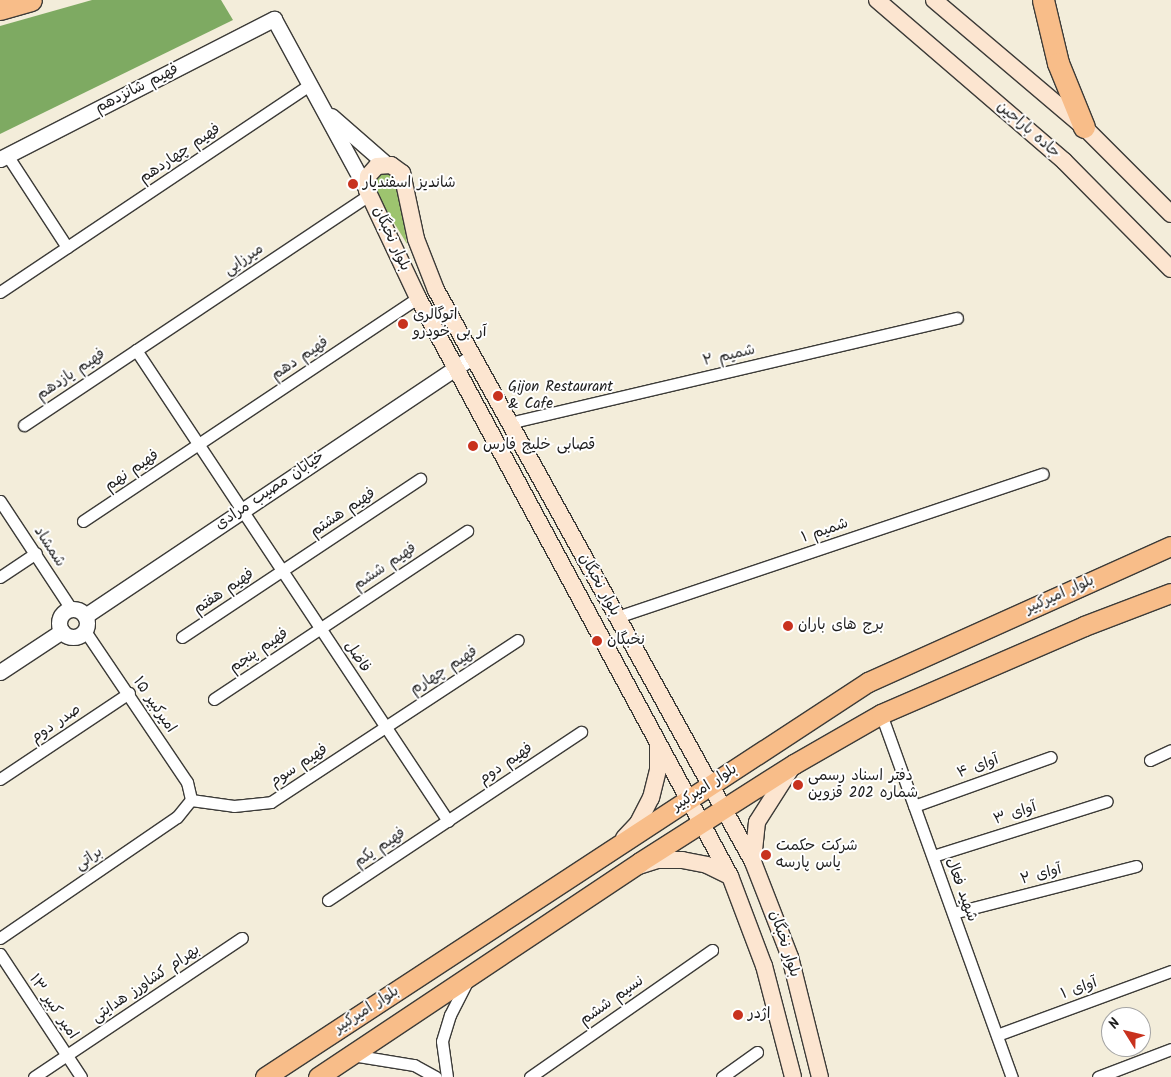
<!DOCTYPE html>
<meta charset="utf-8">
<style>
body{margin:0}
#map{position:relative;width:1171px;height:1077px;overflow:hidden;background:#f3edda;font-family:Kalam,"Playpen Sans Arabic",sans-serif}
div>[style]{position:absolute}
.green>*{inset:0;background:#9dc46f}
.forest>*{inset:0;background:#7eaa62}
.roads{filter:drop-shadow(1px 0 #3c3b38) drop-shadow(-1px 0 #3c3b38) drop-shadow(0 1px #3c3b38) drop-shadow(0 -1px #3c3b38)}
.minor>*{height:11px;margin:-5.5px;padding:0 5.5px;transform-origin:5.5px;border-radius:5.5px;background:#fff}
.tertiary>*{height:15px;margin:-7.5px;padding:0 7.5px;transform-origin:7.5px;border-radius:7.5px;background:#fff}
.tertiary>.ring{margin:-7.5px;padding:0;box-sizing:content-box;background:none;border:15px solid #fff;border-radius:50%}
.secondary>*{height:16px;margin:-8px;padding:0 8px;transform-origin:8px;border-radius:8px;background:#fce5d0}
.primary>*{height:19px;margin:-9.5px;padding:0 9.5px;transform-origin:9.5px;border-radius:9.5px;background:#f8bd89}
.motorway>*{height:21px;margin:-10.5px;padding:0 10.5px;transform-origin:10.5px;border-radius:10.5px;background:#f8bd89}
.dots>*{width:14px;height:14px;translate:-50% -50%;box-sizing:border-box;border:2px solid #fff;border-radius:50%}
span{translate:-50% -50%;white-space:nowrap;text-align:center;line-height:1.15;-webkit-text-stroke:4px #fff;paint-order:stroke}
.street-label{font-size:15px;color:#1c1c1c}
.poi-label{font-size:15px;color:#1c1c1c}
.left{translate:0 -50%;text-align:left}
.north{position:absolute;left:1101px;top:1007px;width:50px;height:50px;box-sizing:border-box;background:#fff;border:1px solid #a4a4a4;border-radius:50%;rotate:306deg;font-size:14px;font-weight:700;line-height:20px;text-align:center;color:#1c1c1c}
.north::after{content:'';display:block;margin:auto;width:18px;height:22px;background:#c8321e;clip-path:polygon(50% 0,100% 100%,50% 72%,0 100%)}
</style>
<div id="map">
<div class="green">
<i style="clip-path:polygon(390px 172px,398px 180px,407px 244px,374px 190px,375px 178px,379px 173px)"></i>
</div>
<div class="forest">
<i style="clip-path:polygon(92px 0,221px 0,233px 20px,0 134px,0 26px)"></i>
</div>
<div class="roads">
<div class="minor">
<i style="left:7px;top:155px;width:110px;rotate:56.9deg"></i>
<i style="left:0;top:292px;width:372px;rotate:-33.8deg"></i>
<i style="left:136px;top:350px;width:565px;rotate:56.48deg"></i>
<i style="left:509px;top:423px;width:460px;rotate:-13.2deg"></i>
<i style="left:24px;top:425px;width:416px;rotate:-33.7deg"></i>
<i style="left:0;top:501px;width:131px;rotate:56.6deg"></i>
<i style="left:83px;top:521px;width:402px;rotate:-33.7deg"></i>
<i style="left:0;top:577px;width:43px;rotate:-33.7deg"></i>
<i style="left:617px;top:617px;width:449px;rotate:-18.6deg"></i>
<i style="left:85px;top:631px;width:182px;rotate:56deg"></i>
<i style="left:187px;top:782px;width:18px;rotate:77deg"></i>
<i style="left:182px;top:637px;width:286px;rotate:-33.6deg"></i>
<i style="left:214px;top:699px;width:304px;rotate:-33.6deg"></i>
<i style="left:881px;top:714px;width:386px;rotate:70.2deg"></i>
<i style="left:1150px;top:760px;width:23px;rotate:-25deg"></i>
<i style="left:0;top:779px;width:155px;rotate:-33.7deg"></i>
<i style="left:191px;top:800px;width:43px;rotate:7.9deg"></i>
<i style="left:234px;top:806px;width:37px;rotate:-6deg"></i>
<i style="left:271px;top:802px;width:295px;rotate:-33.3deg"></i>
<i style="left:914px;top:806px;width:145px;rotate:-19.7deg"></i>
<i style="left:933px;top:856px;width:182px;rotate:-17.5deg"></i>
<i style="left:328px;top:900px;width:304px;rotate:-33.6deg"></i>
<i style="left:953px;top:913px;width:189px;rotate:-14.4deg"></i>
<i style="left:0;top:938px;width:214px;rotate:-34.4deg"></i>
<i style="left:177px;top:817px;width:22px;rotate:-51deg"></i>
<i style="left:0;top:954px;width:147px;rotate:56.6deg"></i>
<i style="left:997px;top:1035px;width:185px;rotate:-20.2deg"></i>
<i style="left:352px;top:1055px;width:63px;rotate:9.2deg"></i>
<i style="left:414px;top:1065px;width:25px;rotate:29deg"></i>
<i style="left:34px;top:1077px;width:250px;rotate:-33.8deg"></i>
<i style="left:447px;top:1077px;width:36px;rotate:-98deg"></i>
<i style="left:442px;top:1041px;width:27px;rotate:-73deg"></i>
<i style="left:450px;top:1015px;width:39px;rotate:-63deg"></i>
<i style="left:530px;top:1077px;width:222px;rotate:-34.9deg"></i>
<i style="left:722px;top:1077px;width:43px;rotate:-35.5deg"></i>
<i style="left:1098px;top:1077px;width:78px;rotate:-21deg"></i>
</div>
<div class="tertiary">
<i style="left:331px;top:116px;width:73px;rotate:41.1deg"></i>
<i style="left:0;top:159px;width:308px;rotate:-27.1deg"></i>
<i style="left:274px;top:19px;width:195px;rotate:61.5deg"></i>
<i class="ring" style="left:59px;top:609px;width:13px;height:13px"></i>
<i style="left:85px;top:616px;width:464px;rotate:-33.8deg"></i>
<i style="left:0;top:672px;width:74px;rotate:-33.5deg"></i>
</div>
<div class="secondary">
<i style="left:877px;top:0;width:247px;rotate:40.7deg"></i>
<i style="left:1064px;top:161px;width:152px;rotate:45.3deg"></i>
<i style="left:934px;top:0;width:197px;rotate:40.3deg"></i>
<i style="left:1084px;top:127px;width:123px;rotate:45deg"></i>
<i style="left:624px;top:838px;width:21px;rotate:-47deg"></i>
<i style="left:638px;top:823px;width:28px;rotate:-63deg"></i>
<i style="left:651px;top:798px;width:29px;rotate:-76deg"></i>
<i style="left:658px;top:770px;width:26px;rotate:-90deg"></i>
<i style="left:753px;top:860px;width:38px;rotate:-84deg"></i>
<i style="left:757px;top:822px;width:65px;rotate:-57.5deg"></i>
<i style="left:639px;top:866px;width:19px;rotate:-18deg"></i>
<i style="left:657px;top:860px;width:25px"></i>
<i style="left:682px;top:860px;width:25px;rotate:11deg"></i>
<i style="left:707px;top:865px;width:25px;rotate:26deg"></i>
<i style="left:793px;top:1077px;width:115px;rotate:-104.6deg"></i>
<i style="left:764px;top:966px;width:96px;rotate:-110.7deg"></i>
<i style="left:730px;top:876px;width:657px;rotate:-118.36deg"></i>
<i style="left:418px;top:298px;width:119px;rotate:-115.3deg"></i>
<i style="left:367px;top:190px;width:14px;rotate:-86deg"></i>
<i style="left:368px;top:176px;width:13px;rotate:-48deg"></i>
<i style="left:377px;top:166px;width:14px;rotate:-4deg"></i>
<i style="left:391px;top:165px;width:14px;rotate:36deg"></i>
<i style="left:402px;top:173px;width:67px;rotate:78deg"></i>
<i style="left:416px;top:239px;width:55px;rotate:68.6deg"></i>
<i style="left:436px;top:290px;width:654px;rotate:61deg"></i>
<i style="left:753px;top:862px;width:102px;rotate:68.7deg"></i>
<i style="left:790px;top:957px;width:124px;rotate:76deg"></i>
</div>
<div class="primary">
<i style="left:265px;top:1077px;width:721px;rotate:-33.23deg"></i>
<i style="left:868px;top:682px;width:332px;rotate:-24.2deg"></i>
<i style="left:318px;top:1077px;width:387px;rotate:-33.7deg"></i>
<i style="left:640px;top:862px;width:183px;rotate:-32.5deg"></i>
<i style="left:794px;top:764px;width:100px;rotate:-29.9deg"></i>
<i style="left:881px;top:714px;width:221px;rotate:-23.4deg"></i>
<i style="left:1084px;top:626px;width:93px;rotate:-20.8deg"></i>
</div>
<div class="motorway">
<i style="left:1043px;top:0;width:65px;rotate:76.6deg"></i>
<i style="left:1058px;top:63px;width:69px;rotate:67.9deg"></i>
<i style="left:0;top:9px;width:32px;rotate:-16deg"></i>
</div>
</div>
<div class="dots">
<i style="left:353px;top:184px;background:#c8321e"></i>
<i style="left:403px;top:324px;background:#c8321e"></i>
<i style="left:498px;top:396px;background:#c8321e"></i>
<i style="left:473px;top:446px;background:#c8321e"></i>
<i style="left:788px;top:626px;background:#c8321e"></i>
<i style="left:597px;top:641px;background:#c8321e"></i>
<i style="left:798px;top:785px;background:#c8321e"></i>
<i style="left:766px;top:855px;background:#c8321e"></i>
<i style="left:738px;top:1015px;background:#c8321e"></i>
</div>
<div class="street-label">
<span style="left:137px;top:89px;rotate:-27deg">فهیم شانزدهم</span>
<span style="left:1028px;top:130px;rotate:41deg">جاده باراجین</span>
<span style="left:180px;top:154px;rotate:-34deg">فهیم چهاردهم</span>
<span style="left:391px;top:239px;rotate:65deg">بلوار نخبگان</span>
<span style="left:244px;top:260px;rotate:-34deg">میرزایی</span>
<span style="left:729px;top:356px;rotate:-13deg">شمیم ۲</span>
<span style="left:300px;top:359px;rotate:-34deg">فهیم دهم</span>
<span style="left:71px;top:375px;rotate:-34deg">فهیم یازدهم</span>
<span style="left:132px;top:471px;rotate:-34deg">فهیم نهم</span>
<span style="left:270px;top:491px;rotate:-34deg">خیابان مصیب مرادی</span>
<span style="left:343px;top:513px;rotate:-34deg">فهیم هشتم</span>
<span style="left:825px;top:531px;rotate:-19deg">شمیم ۱</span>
<span style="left:49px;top:547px;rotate:57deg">شمشاد</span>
<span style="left:385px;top:567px;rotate:-34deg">فهیم ششم</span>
<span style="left:599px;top:585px;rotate:61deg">بلوار نخبگان</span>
<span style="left:224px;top:592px;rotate:-34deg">فهیم هفتم</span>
<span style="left:1060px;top:595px;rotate:-24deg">بلوار امیرکبیر</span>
<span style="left:259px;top:651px;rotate:-34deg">فهیم پنجم</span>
<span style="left:357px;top:657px;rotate:57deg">فاضل</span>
<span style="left:444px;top:671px;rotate:-33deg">فهیم چهارم</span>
<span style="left:154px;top:705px;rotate:56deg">امیرکبیر ۱۵</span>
<span style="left:56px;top:724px;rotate:-34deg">صدر دوم</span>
<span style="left:506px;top:764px;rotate:-34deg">فهیم دوم</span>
<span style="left:299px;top:766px;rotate:-33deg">فهیم سوم</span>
<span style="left:978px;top:767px;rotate:-20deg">آوای ۴</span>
<span style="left:705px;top:788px;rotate:-33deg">بلوار امیرکبیر</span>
<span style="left:1015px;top:814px;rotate:-18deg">آوای ۳</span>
<span style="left:380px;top:848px;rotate:-34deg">فهیم یکم</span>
<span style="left:89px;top:859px;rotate:-34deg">براتی</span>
<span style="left:1041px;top:875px;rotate:-15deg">آوای ۲</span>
<span style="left:961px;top:890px;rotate:70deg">شهید فعال</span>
<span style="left:784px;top:944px;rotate:72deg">بلوار نخبگان</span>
<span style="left:146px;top:984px;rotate:-34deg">بهرام کشاورز هدایتی</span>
<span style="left:1079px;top:989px;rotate:-20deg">آوای ۱</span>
<span style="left:612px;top:1001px;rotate:-35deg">نسیم ششم</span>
<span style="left:53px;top:1007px;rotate:56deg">امیر کبیر ۱۳</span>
<span style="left:367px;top:1010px;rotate:-33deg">بلوار امیرکبیر</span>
</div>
<div class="poi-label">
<span class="left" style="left:363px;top:184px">شاندیز اسفندیار</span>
<span class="left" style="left:413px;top:324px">اتوگالری<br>آر بی خودرو</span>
<span class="left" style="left:508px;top:396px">Gijon Restaurant<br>&amp; Cafe</span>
<span class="left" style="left:483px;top:446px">قصابی خلیج فارس</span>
<span class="left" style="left:798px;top:626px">برج های باران</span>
<span class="left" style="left:607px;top:641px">نخبگان</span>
<span class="left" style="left:808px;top:785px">دفتر اسناد رسمی<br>شماره 202 قزوین</span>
<span class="left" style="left:776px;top:855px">شرکت حکمت<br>یاس پارسه</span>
<span class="left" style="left:748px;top:1015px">اژدر</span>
</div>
<div class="north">N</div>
</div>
